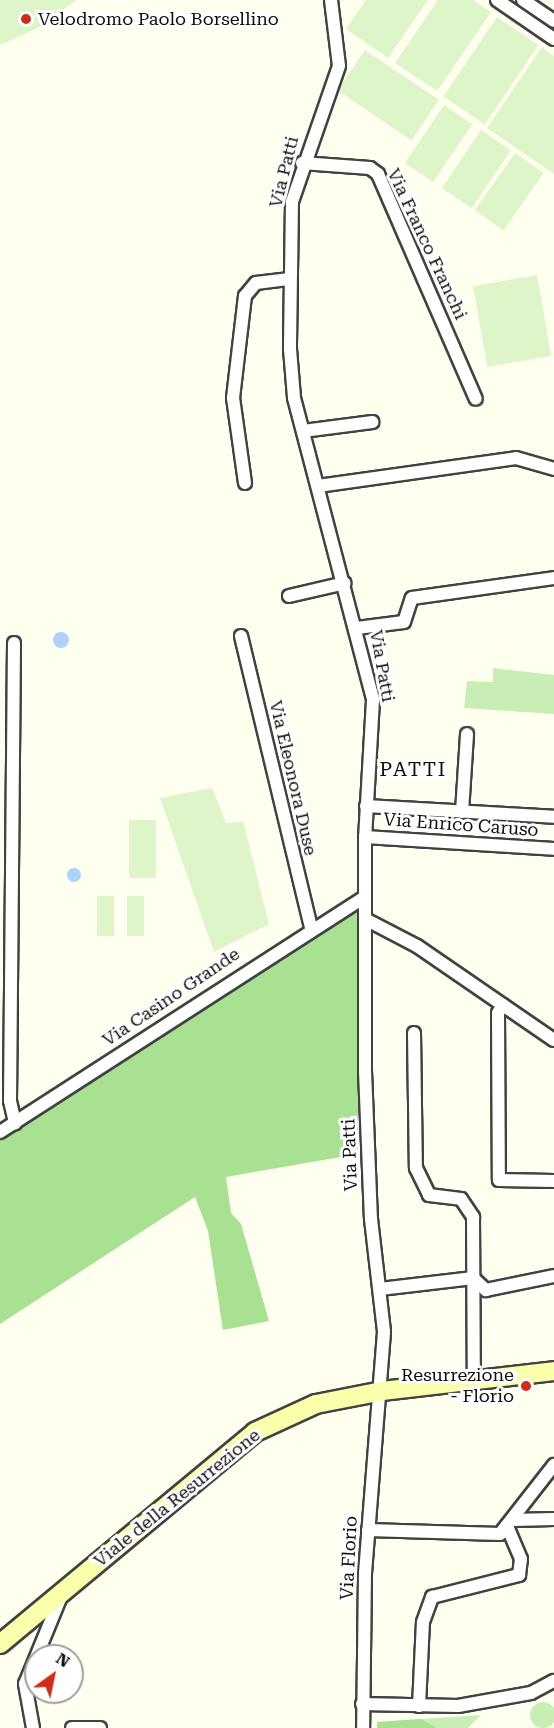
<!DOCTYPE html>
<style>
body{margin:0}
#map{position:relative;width:554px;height:1728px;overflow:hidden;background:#fffff0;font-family:"Roboto Serif",serif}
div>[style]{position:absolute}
.green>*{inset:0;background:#c9eeb5}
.round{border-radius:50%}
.forest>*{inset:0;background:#a8e192}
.pitch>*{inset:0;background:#ddf5c8;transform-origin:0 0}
.water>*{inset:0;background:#afd2fd}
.roads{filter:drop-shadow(2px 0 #424242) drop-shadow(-2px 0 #424242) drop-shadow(0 2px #424242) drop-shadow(0 -2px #424242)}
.street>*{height:12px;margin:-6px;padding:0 6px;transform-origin:6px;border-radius:6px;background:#fff}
.secondary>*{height:18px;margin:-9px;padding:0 9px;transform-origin:9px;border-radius:9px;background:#faffab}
.dots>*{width:16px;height:16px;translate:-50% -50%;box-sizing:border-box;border:3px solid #fff;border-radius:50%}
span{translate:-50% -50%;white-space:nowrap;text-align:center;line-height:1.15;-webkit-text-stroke:6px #fff;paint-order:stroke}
.poi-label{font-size:18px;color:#0f0f0f}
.left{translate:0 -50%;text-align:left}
.right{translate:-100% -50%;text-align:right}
.street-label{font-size:18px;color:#0f0f0f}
.neighbourhood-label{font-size:20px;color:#0f0f0f;letter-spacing:1.5px}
.north{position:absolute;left:24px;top:1644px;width:60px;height:60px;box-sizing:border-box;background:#fff;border:2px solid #9f9f9f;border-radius:50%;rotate:33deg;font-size:16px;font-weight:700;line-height:24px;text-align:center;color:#0f0f0f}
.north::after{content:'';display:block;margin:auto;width:21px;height:27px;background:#ce2d17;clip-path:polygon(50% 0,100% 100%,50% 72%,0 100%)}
</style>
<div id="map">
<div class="green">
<i style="clip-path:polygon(493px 668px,554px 675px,554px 714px,464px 708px,467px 681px,493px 682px)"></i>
<i class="round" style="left:530px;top:1702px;width:26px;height:26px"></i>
<i style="clip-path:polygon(481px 1715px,468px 1728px,377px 1728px,377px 1722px)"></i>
</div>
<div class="forest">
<i style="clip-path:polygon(360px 905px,358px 1154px,226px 1177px,231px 1213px,241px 1224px,269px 1321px,223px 1330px,208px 1231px,195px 1197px,0 1324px,0 1140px)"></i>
<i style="clip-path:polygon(421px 1719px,437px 1728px,377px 1728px,377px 1722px)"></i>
</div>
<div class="pitch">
<i style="clip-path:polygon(0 0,76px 0,44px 25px,0 45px)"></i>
<i style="clip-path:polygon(366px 0,428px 0,388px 58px,346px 29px)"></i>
<i style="clip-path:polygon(438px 0,473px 0,491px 12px,437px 91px,395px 63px)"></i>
<i style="left:497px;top:17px;width:50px;height:96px;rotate:34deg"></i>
<i style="clip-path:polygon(542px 47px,554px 56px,554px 174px,487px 128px)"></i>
<i style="left:365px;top:50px;width:89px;height:49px;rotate:34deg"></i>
<i style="left:444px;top:105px;width:34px;height:70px;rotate:34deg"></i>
<i style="left:481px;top:130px;width:36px;height:70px;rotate:34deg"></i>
<i style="left:515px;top:153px;width:35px;height:70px;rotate:35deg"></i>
<i style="left:537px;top:275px;width:82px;height:65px;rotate:80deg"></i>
<i style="clip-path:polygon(212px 788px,226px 823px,243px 821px,269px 924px,214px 952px,160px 798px)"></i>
<i style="left:129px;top:820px;width:27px;height:58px"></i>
<i style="left:97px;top:896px;width:17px;height:40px"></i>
<i style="left:127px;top:896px;width:17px;height:40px"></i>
</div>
<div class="water">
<i class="round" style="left:53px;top:632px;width:16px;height:16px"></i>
<i class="round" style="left:67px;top:868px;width:14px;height:14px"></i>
</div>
<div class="roads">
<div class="street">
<i style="left:331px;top:0;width:66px;rotate:83.1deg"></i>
<i style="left:339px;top:66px;width:144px;rotate:109.1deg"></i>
<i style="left:292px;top:202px;width:147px;rotate:90.8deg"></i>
<i style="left:290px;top:349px;width:49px;rotate:85.3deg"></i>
<i style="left:294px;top:398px;width:312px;rotate:75.3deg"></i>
<i style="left:373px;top:700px;width:137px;rotate:93.3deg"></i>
<i style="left:365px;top:837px;width:234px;rotate:90deg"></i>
<i style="left:365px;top:1071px;width:148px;rotate:87.7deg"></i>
<i style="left:371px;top:1219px;width:114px;rotate:83.4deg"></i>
<i style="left:384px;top:1332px;width:243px;rotate:94.5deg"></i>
<i style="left:365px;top:1574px;width:154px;rotate:90.7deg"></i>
<i style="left:497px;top:0;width:69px;rotate:34.4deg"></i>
<i style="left:523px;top:0;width:37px;rotate:34deg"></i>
<i style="left:302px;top:163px;width:68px;rotate:4.2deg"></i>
<i style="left:370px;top:168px;width:10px;rotate:37deg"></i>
<i style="left:378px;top:174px;width:245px;rotate:66.5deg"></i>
<i style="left:303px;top:431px;width:70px;rotate:-7.4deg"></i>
<i style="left:245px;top:483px;width:86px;rotate:-98deg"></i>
<i style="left:233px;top:398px;width:103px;rotate:-83.3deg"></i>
<i style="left:245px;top:296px;width:17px;rotate:-50deg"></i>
<i style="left:256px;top:283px;width:34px;rotate:-7deg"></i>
<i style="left:318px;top:486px;width:200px;rotate:-8deg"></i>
<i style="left:516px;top:458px;width:40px;rotate:16deg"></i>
<i style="left:289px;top:596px;width:57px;rotate:-13.1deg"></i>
<i style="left:357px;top:628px;width:47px;rotate:-7.3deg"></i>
<i style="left:404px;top:622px;width:25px;rotate:-72deg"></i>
<i style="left:412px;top:598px;width:143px;rotate:-8deg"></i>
<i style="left:241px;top:636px;width:300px;rotate:76.5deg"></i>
<i style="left:14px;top:643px;width:458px;rotate:90.5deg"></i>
<i style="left:10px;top:1101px;width:23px;rotate:77deg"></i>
<i style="left:366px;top:806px;width:188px;rotate:3.3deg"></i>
<i style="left:462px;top:812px;width:78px;rotate:-86.3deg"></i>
<i style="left:365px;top:837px;width:189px;rotate:3.6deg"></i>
<i style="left:367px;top:920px;width:56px;rotate:27.5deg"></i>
<i style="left:417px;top:946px;width:166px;rotate:34.5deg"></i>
<i style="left:503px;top:1005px;width:9px;rotate:122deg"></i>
<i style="left:498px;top:1013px;width:167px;rotate:89.7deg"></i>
<i style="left:499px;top:1180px;width:55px;rotate:1deg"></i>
<i style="left:414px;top:1033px;width:135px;rotate:89.2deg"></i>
<i style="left:416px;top:1168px;width:30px;rotate:64deg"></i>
<i style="left:429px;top:1195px;width:32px;rotate:7deg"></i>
<i style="left:461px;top:1199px;width:22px;rotate:56deg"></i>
<i style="left:473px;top:1217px;width:164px;rotate:89.7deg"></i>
<i style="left:0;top:1132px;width:433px;rotate:-32.8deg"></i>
<i style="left:380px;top:1289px;width:94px;rotate:-6.7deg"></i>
<i style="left:473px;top:1278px;width:18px;rotate:43deg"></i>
<i style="left:486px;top:1290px;width:69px;rotate:-11.6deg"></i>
<i style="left:513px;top:1520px;width:41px;rotate:-1.4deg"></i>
<i style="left:368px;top:1530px;width:132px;rotate:1.7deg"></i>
<i style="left:500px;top:1534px;width:88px;rotate:-52deg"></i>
<i style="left:362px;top:1704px;width:96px;rotate:1.2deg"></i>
<i style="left:458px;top:1706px;width:74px;rotate:-10.1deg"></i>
<i style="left:531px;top:1693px;width:26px;rotate:-28deg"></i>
<i style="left:419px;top:1706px;width:84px;rotate:-87.3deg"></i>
<i style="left:423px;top:1622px;width:27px;rotate:-70deg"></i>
<i style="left:432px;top:1597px;width:90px;rotate:-14.2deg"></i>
<i style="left:519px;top:1575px;width:16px;rotate:-83deg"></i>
<i style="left:521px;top:1559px;width:36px;rotate:-113deg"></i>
<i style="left:33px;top:1728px;width:45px;rotate:-100.3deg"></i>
<i style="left:25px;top:1684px;width:97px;rotate:-67.7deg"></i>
<i style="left:72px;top:1728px;width:28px"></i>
</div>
<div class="secondary">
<i style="left:0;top:1644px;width:332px;rotate:-39.7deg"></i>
<i style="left:255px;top:1432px;width:67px;rotate:-24.7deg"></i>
<i style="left:316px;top:1404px;width:67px;rotate:-11.1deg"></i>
<i style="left:382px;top:1391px;width:173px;rotate:-6.6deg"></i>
</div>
</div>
<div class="dots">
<i style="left:26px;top:19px;background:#ce2d17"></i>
<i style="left:526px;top:1386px;background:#ce2d17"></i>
</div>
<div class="poi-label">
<span class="left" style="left:38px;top:19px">Velodromo Paolo Borsellino</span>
<span class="right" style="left:514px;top:1386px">Resurrezione<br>- Florio</span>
</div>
<div class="street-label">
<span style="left:284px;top:172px;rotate:-76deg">Via Patti</span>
<span style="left:427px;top:244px;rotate:65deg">Via Franco Franchi</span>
<span style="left:382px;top:666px;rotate:80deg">Via Patti</span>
<span style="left:293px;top:778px;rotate:77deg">Via Eleonora Duse</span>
<span style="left:461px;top:825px;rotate:4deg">Via Enrico Caruso</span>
<span style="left:171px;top:997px;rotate:-34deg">Via Casino Grande</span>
<span style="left:350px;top:1155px;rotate:-92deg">Via Patti</span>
<span style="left:177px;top:1498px;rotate:-39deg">Viale della Resurrezione</span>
<span style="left:349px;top:1558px;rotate:-87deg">Via Florio</span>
</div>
<div class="neighbourhood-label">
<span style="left:413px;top:769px">PATTI</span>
</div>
<div class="north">N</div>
</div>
